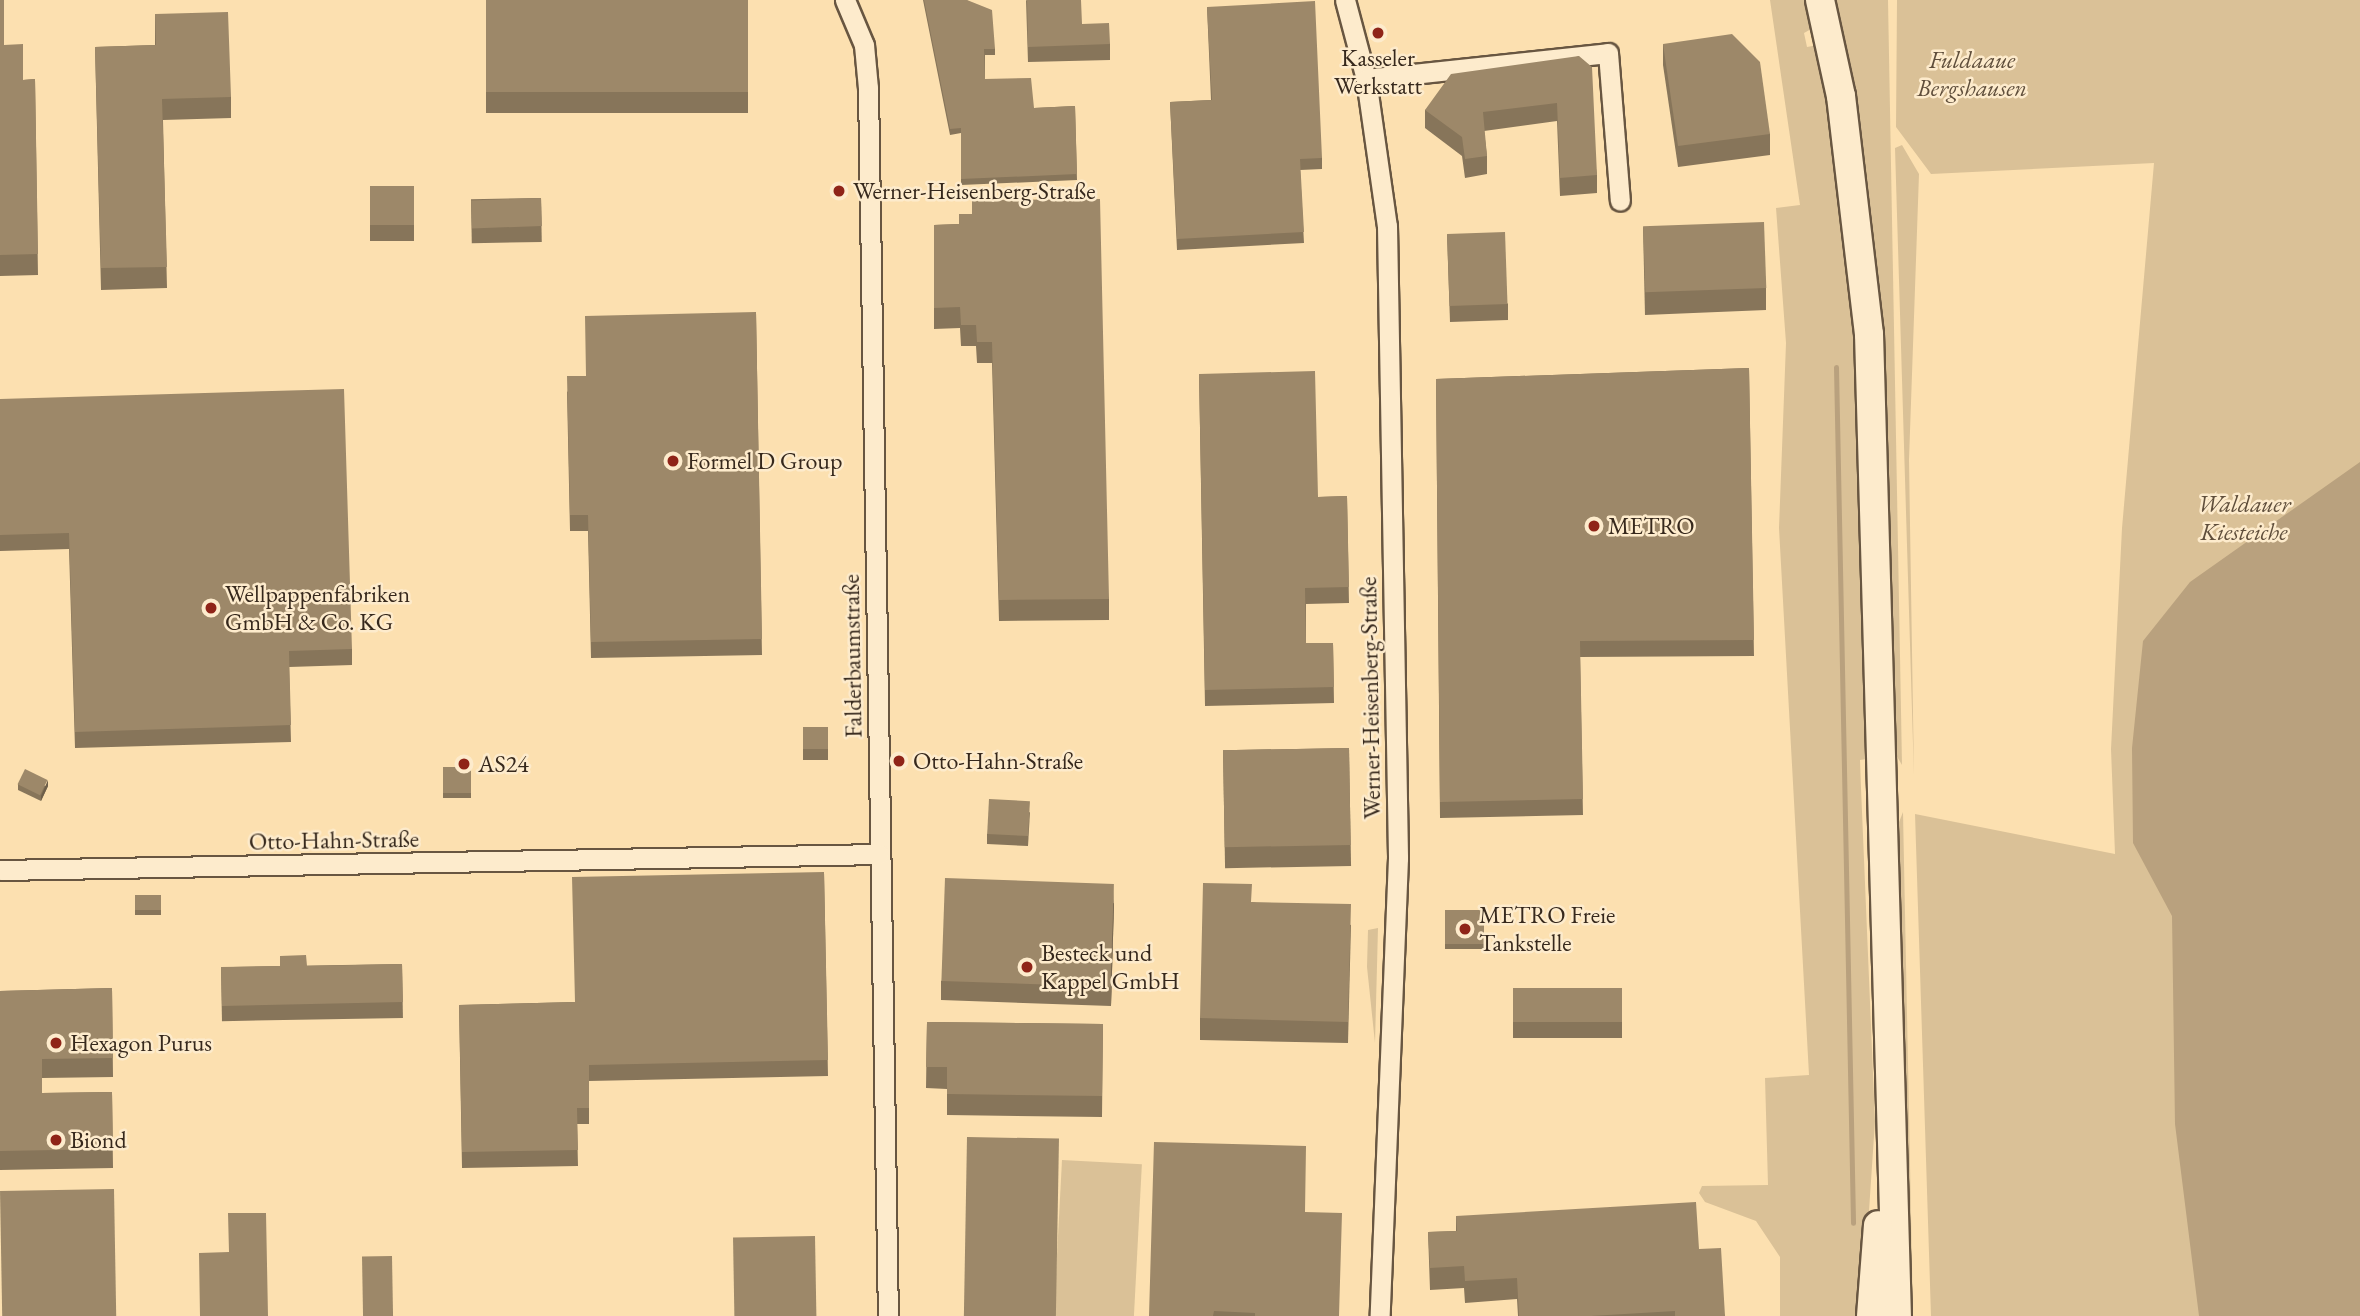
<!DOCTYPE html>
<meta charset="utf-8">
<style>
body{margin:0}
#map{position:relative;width:2360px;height:1316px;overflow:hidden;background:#fce0b0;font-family:"EB Garamond",serif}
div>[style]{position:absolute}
.green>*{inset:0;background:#dac197;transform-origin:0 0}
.water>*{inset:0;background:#b9a17e}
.stream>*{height:5px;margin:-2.5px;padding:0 2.5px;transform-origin:2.5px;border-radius:2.5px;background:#b9a17e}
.roads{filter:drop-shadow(2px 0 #685641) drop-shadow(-2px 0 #685641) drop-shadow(0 2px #685641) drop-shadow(0 -2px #685641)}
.street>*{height:19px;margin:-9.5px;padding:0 9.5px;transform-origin:9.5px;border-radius:9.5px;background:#fdebcc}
.secondary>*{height:28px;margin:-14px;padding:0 14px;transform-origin:14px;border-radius:14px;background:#fdebcc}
.wall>*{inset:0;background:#87755a;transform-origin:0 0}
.shaded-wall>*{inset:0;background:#6e5f4a}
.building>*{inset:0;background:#9d8869;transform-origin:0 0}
.dots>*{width:19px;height:19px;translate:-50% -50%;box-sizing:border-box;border:4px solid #fdebcc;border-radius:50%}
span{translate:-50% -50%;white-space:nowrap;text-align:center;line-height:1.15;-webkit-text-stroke:5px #fdebcc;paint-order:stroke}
.poi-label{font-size:24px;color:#36281c}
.left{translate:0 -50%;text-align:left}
.park-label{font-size:24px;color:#5f4e3b;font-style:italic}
.street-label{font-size:24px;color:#36281c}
</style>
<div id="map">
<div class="green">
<i style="clip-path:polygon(1770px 0,1807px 0,1813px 28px,1804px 33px,1807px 47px,1818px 45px,1830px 97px,1857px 337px,1867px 759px,1860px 760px,1861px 788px,1875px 1121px,1862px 1316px,1780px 1316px,1780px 1257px,1756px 1221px,1705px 1202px,1699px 1193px,1702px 1186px,1768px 1185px,1765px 1078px,1809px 1075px,1779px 528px,1786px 343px,1776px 208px,1800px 205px)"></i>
<i style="clip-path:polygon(1832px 0,1888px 0,1902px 765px,1891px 746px)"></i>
<i style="clip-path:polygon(1897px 0,2360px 0,2360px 1316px,1931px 1316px,1915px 814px,2115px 854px,2111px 749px,2122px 528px,2154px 163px,1931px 174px,1896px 127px)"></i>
<i style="clip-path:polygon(1902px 145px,1919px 174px,1909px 460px,1914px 777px,1895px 148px)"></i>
<i style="clip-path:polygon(1903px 812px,1913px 1316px,1905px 1316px,1892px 840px)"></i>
<i style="clip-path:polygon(1378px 928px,1375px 1043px,1367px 967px,1368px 930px)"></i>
<i style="left:1062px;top:1160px;width:80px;height:156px;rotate:3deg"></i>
</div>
<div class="water">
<i style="clip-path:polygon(2360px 462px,2360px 1316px,2199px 1316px,2175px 1124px,2172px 916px,2133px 843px,2132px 748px,2143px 641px,2190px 582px)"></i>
</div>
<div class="stream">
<i style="left:1836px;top:367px;width:856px;rotate:88.86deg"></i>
</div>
<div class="roads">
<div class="street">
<i style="left:845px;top:0;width:49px;rotate:67.1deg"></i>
<i style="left:864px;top:45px;width:43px;rotate:84.7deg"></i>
<i style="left:868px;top:88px;width:1228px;rotate:89.07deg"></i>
<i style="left:1345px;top:0;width:82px;rotate:75.1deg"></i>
<i style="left:1366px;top:79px;width:148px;rotate:81.9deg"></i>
<i style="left:1387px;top:226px;width:632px;rotate:89deg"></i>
<i style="left:1398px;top:858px;width:458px;rotate:92.3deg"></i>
<i style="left:1366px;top:79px;width:243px;rotate:-6.1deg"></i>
<i style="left:1608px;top:53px;width:148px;rotate:85.4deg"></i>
<i style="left:0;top:870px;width:879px;rotate:-1.04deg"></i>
</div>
<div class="secondary">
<i style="left:1820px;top:0;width:98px;rotate:77.7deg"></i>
<i style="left:1841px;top:96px;width:240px;rotate:83.3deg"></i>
<i style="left:1869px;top:334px;width:982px;rotate:88.37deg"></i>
<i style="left:1871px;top:1316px;width:91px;rotate:-85.6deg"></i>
</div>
</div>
<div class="wall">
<i style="clip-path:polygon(0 0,4px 45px,23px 80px,35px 79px,38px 275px,0 276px)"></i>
<i style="left:486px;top:0;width:262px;height:113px"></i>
<i style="clip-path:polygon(923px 0,967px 0,995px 49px,995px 55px,985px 55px,985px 79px,1034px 108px,1075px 106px,1077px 180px,961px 185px,961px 133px,950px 135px)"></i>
<i style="clip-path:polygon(1026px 0,1110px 44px,1110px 60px,1028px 62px)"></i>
<i style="clip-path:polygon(1207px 7px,1322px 158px,1322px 169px,1300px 170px,1304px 243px,1177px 250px,1170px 102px,1211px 100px)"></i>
<i style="clip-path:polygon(155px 14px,231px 97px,231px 118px,163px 120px,167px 288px,101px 290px,95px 47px,155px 45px)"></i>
<i style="clip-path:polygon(1663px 44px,1770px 134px,1770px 155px,1678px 167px,1663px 65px)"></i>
<i style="clip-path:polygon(1579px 56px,1597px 175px,1597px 193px,1560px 196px,1557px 121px,1484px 131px,1487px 156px,1487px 174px,1465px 178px,1462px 156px,1425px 128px,1425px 110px)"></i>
<i style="left:370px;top:186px;width:44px;height:55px"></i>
<i style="left:541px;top:198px;width:44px;height:70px;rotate:89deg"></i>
<i style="clip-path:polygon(959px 224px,1109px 599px,1109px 620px,999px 621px,992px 363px,977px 363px,976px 346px,961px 346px,960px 328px,934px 329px,934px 225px)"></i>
<i style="clip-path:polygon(1643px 227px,1766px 288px,1766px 310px,1645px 315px)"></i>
<i style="clip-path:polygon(1447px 234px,1508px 304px,1508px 320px,1450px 322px)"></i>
<i style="clip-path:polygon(756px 312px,762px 655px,591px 658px,588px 531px,570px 531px,567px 392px,586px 376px)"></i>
<i style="clip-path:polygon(1749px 368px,1754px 656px,1580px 657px,1583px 815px,1440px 818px,1436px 379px)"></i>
<i style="clip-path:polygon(1199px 374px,1318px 497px,1347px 496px,1349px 603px,1306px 604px,1306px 643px,1333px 643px,1334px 703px,1205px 706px)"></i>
<i style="clip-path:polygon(0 399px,352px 649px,352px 665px,289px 667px,291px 742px,75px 748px,69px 549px,0 551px)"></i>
<i style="left:803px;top:727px;width:25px;height:33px"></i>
<i style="left:1349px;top:748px;width:118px;height:126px;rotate:89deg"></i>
<i style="left:443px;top:767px;width:28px;height:31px"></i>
<i style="clip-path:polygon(18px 784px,48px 786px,41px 801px,18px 790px)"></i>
<i style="clip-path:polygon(1030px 812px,1028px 846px,987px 844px,987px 834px)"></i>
<i style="clip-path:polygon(824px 872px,828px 1076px,589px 1081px,589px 1124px,577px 1124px,578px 1166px,462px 1168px,459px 1005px,575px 1002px)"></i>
<i style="left:135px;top:895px;width:26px;height:20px"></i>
<i style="clip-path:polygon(1252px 902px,1351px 925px,1348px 1043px,1200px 1040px,1200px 1018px)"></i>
<i style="clip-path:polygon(1114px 903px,1111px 1006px,941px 1000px,941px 981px)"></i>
<i style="left:1445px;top:910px;width:39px;height:39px"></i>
<i style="left:402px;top:964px;width:54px;height:181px;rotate:89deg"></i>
<i style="clip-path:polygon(112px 988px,113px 1077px,42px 1078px,42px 1093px,112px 1092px,113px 1168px,0 1170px,0 991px)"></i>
<i style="left:1513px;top:988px;width:109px;height:50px"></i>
<i style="clip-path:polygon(927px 1022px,1103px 1024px,1102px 1117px,947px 1115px,947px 1089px,926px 1088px)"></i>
<i style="clip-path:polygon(1305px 1212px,1339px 1316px,1149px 1316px)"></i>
<i style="clip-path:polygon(1456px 1216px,1699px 1249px,1725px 1316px,1518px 1316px,1517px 1299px,1465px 1303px,1464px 1288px,1430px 1290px,1428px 1232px,1456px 1231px)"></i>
</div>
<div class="shaded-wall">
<i style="clip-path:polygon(48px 780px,48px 786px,41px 801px,41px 796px)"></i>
<i style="clip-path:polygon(1114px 883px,1114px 903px,1111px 1006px,1111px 986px)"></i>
</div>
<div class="building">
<i style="clip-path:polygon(0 0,4px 0,4px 45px,23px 44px,23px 80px,35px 79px,38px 254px,0 255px)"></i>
<i style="left:486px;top:0;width:262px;height:92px"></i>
<i style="clip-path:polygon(924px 0,967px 0,992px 10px,995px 49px,984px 49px,985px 79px,1031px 78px,1034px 108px,1075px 106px,1077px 174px,961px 179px,961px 128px,950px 129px)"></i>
<i style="clip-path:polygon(1027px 0,1081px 0,1082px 24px,1109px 23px,1110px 44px,1028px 47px)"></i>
<i style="clip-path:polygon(1315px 1px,1322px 158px,1300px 159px,1304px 232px,1177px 239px,1170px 102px,1212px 100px,1207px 7px)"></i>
<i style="clip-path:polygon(228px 12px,231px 97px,162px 99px,167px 267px,101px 268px,95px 47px,156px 45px,155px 14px)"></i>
<i style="clip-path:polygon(1732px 34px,1760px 62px,1770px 134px,1678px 146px,1663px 44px)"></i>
<i style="clip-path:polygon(1579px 56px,1592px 67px,1597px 175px,1560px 178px,1557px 103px,1483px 112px,1487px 156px,1465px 159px,1462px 137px,1425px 110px,1451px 74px)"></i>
<i style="left:370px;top:186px;width:44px;height:39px"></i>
<i style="left:541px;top:198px;width:28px;height:70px;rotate:88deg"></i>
<i style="clip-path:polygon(1100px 199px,1109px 599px,999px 600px,992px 342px,977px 342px,976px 325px,961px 325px,960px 307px,934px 308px,934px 225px,959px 224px,959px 214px,972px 214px,972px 200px)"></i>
<i style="left:1764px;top:222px;width:66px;height:121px;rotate:88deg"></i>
<i style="left:1505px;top:232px;width:72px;height:58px;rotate:88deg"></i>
<i style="clip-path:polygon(756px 312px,762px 639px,591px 642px,588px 515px,570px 515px,567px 376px,586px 376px,585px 316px)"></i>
<i style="clip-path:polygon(1749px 368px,1754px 640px,1580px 641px,1583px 799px,1440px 802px,1436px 379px)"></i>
<i style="clip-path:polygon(1315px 371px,1318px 497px,1347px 496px,1349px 587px,1305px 588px,1306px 643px,1333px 643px,1334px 687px,1205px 690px,1199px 374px)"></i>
<i style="clip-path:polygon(344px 389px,352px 649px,289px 651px,291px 725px,75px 732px,69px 533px,0 535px,0 399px)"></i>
<i style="left:803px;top:727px;width:25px;height:22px"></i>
<i style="left:1349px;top:748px;width:97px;height:126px;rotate:89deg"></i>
<i style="left:443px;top:767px;width:28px;height:26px"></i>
<i style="left:25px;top:769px;width:25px;height:17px;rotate:26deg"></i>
<i style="left:989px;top:799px;width:41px;height:35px;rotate:3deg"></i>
<i style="clip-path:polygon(824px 872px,828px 1060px,589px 1065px,589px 1108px,577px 1108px,578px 1150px,462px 1152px,459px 1005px,575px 1002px,572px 877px)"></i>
<i style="left:945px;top:878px;width:169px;height:103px;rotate:2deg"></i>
<i style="clip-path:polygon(1203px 883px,1252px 884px,1251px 902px,1351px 904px,1348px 1022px,1200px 1018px)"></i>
<i style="left:135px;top:895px;width:26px;height:15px"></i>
<i style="left:1445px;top:910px;width:39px;height:34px"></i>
<i style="clip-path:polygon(306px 955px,307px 966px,402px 964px,403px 1002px,222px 1006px,221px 967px,280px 966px,280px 956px)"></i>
<i style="clip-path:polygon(112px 988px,113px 1058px,42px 1059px,42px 1093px,112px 1092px,113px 1149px,0 1151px,0 991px)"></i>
<i style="left:1513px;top:988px;width:109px;height:34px"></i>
<i style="clip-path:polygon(927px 1022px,1103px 1024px,1102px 1096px,947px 1094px,947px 1067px,926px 1067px)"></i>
<i style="left:967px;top:1137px;width:92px;height:179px;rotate:1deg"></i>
<i style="clip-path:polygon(1154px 1142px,1306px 1146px,1305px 1212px,1342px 1213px,1339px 1316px,1255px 1316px,1255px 1313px,1214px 1311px,1213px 1316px,1149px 1316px)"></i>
<i style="left:114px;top:1189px;width:127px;height:114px;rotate:89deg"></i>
<i style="clip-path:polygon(1696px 1202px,1699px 1249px,1721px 1248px,1725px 1316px,1675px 1316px,1675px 1311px,1591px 1316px,1519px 1316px,1517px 1278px,1465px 1281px,1464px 1266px,1430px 1268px,1428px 1232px,1457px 1231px,1456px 1216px)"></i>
<i style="clip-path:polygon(228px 1213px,266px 1213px,268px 1316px,200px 1316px,199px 1253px,229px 1252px)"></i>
<i style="left:815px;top:1236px;width:80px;height:82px;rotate:89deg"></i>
<i style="left:392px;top:1256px;width:60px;height:30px;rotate:89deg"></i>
</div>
<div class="dots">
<i style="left:1378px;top:33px;background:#8f2418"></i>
<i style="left:839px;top:191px;background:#8f2418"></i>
<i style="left:673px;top:461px;background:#8f2418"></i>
<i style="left:1594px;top:526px;background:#8f2418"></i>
<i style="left:211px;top:608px;background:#8f2418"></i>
<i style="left:899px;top:761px;background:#8f2418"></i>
<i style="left:464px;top:764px;background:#8f2418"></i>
<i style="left:1465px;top:929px;background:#8f2418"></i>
<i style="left:1027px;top:967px;background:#8f2418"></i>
<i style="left:56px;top:1043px;background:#8f2418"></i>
<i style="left:56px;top:1140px;background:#8f2418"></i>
</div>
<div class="poi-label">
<span style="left:1378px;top:72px">Kasseler<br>Werkstatt</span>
<span class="left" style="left:853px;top:191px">Werner-Heisenberg-Straße</span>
<span class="left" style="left:687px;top:461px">Formel D Group</span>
<span class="left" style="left:1608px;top:526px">METRO</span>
<span class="left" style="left:225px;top:608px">Wellpappenfabriken<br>GmbH &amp; Co. KG</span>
<span class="left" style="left:913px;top:761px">Otto-Hahn-Straße</span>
<span class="left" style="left:478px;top:764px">AS24</span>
<span class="left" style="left:1479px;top:929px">METRO Freie<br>Tankstelle</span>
<span class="left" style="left:1041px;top:967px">Besteck und<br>Kappel GmbH</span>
<span class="left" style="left:70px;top:1043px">Hexagon Purus</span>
<span class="left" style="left:70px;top:1140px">Biond</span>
</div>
<div class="park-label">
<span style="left:1972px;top:74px">Fuldaaue<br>Bergshausen</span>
<span style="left:2244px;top:518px">Waldauer<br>Kiesteiche</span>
</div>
<div class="street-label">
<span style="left:852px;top:656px;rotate:-91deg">Falderbaumstraße</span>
<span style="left:1370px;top:698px;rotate:-91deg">Werner-Heisenberg-Straße</span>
<span style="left:334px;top:840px;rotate:-1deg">Otto-Hahn-Straße</span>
</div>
</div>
